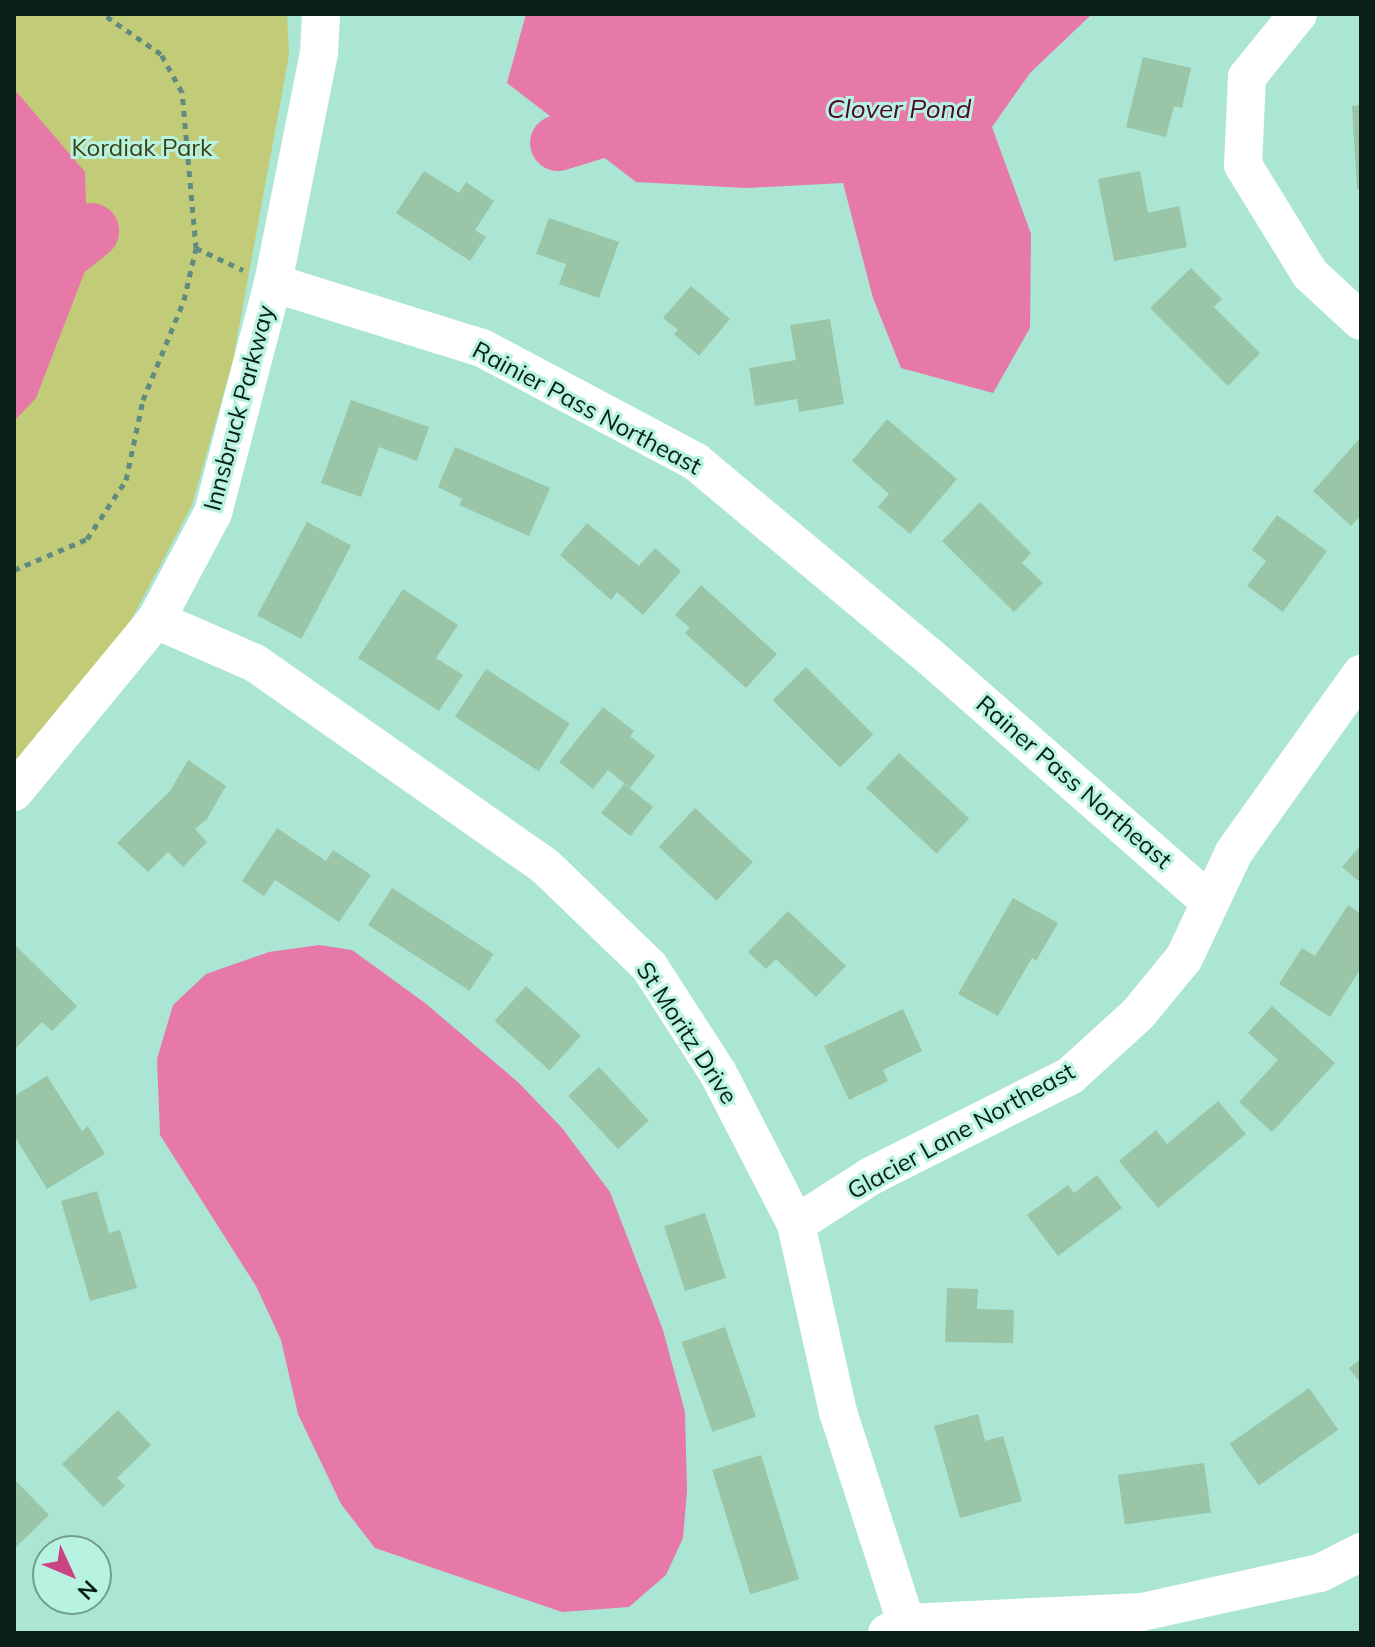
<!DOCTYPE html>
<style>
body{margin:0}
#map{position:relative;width:1375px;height:1647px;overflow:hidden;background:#abe5d4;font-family:Mulish,sans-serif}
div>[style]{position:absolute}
.green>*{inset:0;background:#c2cb78}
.water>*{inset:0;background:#e679a8}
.river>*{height:56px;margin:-28px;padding:0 28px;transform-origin:28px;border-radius:28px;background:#e679a8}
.building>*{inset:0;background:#9ac6a7;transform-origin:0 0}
.path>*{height:5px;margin-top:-2.5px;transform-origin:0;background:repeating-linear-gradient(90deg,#618b7f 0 6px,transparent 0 12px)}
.minor>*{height:38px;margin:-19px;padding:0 19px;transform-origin:19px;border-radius:19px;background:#fff}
span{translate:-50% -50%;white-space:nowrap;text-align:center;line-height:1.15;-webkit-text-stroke:6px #b8f3e1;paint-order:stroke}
.park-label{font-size:24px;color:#3e4211}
.street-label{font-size:24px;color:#081f19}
.water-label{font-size:26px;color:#4d082d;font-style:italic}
.frame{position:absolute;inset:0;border:16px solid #081f19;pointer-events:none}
.north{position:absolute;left:32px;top:1535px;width:80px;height:80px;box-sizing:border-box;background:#b8f3e1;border:2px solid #729e91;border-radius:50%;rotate:134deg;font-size:22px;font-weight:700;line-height:32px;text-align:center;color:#081f19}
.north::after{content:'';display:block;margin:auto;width:28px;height:36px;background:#ca4485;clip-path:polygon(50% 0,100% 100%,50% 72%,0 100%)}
</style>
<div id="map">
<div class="green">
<i style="clip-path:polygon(14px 14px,287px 14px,289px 55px,233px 360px,192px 505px,120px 641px,14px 776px)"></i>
</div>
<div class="water">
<i style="clip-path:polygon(526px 14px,1092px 14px,1030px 73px,992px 127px,1031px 234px,1030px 328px,993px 393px,901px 368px,873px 298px,843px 183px,746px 188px,636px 182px,507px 83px)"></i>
<i style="clip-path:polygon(14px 89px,85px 172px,88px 263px,36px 398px,14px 421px)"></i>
<i style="clip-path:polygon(319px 945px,352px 950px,425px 1003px,519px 1083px,562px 1128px,610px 1192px,663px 1330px,685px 1412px,687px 1491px,683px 1538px,666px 1575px,629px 1607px,562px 1612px,375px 1548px,341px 1504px,298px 1414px,281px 1340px,256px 1286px,160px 1135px,157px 1059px,173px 1005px,206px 974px,269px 952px)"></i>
</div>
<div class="river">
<i style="left:558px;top:143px;width:98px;rotate:-17.1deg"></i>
<i style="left:14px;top:293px;width:99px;rotate:-38.8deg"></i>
</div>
<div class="building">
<i style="clip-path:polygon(1143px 57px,1191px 68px,1182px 108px,1174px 106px,1166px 137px,1126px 127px)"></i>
<i style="clip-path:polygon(1361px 105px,1361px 189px,1357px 189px,1352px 106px)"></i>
<i style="clip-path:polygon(424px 171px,459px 193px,466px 182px,494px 201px,475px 230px,486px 237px,470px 261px,396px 213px)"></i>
<i style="clip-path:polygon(1140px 171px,1148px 213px,1179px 206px,1187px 247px,1114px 261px,1098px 179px)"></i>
<i style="clip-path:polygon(549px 218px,619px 242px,599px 298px,559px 284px,566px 264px,536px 254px)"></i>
<i style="clip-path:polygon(1191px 268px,1222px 299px,1214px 307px,1260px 353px,1228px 386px,1150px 308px)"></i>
<i style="clip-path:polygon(691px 286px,730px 319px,699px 356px,674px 334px,678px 330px,663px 318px)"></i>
<i style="clip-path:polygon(830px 319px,844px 404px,799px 412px,797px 399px,755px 406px,749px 368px,796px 360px,790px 325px)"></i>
<i style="clip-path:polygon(351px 400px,429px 427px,417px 461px,379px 447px,361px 497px,321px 483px)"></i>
<i style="clip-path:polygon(887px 419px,957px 479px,910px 534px,878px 507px,889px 494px,852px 461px)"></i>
<i style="clip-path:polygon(1361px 437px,1361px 515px,1351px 526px,1313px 491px)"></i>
<i style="clip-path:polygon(455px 447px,550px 488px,529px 536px,459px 505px,462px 499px,438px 487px)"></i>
<i style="clip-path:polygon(980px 502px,1031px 553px,1022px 563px,1043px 583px,1014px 612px,942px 541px)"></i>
<i style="clip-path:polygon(1277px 515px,1327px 551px,1283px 612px,1247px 586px,1266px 561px,1252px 550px)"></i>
<i style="left:307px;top:522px;width:50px;height:106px;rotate:28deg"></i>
<i style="clip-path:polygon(587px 523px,639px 566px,655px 548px,681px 571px,643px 615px,617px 592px,611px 600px,560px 555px)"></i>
<i style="clip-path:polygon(701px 585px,777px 654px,746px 688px,685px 633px,690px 628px,675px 615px)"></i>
<i style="clip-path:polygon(403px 589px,458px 625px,436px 658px,463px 675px,439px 711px,358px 658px)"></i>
<i style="left:806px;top:667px;width:95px;height:47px;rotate:45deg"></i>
<i style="left:486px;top:669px;width:100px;height:57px;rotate:33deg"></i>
<i style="clip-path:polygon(603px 707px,634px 731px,630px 736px,655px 756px,630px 788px,608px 770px,593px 789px,559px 762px)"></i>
<i style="left:899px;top:753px;width:96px;height:48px;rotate:43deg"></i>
<i style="clip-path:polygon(188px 760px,226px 786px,207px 819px,195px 829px,207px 842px,183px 867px,168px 852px,148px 872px,117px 843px,170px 791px)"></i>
<i style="left:624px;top:784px;width:37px;height:37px;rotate:38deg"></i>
<i style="left:695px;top:808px;width:79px;height:53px;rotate:43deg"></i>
<i style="clip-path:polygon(277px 828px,326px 861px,333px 850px,371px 875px,339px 922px,275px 880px,264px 896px,242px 881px)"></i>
<i style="clip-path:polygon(1361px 845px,1361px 883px,1342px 867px)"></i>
<i style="left:392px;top:888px;width:121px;height:44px;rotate:33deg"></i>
<i style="clip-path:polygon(1013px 898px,1058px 923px,1036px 961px,1032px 958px,998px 1016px,958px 994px)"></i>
<i style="clip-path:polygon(1348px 905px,1361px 914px,1361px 968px,1330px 1017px,1279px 984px,1302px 948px,1315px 956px)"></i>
<i style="clip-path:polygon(788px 911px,846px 966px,816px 997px,776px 959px,766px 969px,748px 952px)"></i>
<i style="clip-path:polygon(14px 944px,77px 1006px,52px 1031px,42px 1022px,14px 1050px)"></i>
<i style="left:526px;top:986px;width:74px;height:47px;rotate:42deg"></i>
<i style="clip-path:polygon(1272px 1006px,1335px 1063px,1272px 1132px,1239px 1102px,1278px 1060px,1248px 1033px)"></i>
<i style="clip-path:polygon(903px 1009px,922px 1051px,883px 1070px,888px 1081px,849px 1100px,824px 1046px)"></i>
<i style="left:599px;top:1067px;width:73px;height:42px;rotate:47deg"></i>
<i style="clip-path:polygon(47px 1076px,82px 1131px,88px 1126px,105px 1154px,47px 1189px,14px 1135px,14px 1096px)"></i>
<i style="clip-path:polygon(1218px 1101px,1246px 1134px,1158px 1208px,1119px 1161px,1156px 1130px,1167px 1144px)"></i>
<i style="clip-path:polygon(1097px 1175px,1122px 1208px,1058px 1256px,1027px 1215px,1068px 1185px,1074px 1193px)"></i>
<i style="clip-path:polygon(97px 1191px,109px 1233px,120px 1230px,137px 1288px,90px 1301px,61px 1201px)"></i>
<i style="left:705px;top:1213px;width:68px;height:43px;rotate:72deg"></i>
<i style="clip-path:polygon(947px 1288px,978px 1289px,977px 1309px,1014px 1310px,1013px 1343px,945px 1342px)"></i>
<i style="left:725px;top:1327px;width:95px;height:46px;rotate:71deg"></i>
<i style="clip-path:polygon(1361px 1359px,1361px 1384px,1349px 1368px)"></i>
<i style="left:1309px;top:1388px;width:51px;height:97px;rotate:55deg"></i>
<i style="clip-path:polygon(118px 1410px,151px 1445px,117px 1478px,125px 1486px,103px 1507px,62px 1464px)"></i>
<i style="clip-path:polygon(978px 1414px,985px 1441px,1003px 1436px,1022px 1501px,960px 1518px,934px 1426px)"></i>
<i style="left:761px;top:1455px;width:130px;height:51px;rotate:73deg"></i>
<i style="left:1204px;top:1463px;width:50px;height:87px;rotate:82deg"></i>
<i style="clip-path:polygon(14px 1479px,49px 1515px,14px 1549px)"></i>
</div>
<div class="path">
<i style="left:196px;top:248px;width:52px;rotate:25.1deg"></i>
<i style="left:14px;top:570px;width:79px;rotate:-23deg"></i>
<i style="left:87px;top:539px;width:71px;rotate:-56.5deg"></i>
<i style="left:126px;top:480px;width:82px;rotate:-78deg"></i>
<i style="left:143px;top:400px;width:108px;rotate:-67.7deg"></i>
<i style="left:184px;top:300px;width:53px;rotate:-77deg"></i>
<i style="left:196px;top:248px;width:157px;rotate:-95.1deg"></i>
<i style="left:182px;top:92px;width:43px;rotate:-118.9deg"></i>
<i style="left:161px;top:54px;width:70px;rotate:-145.4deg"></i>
</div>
<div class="minor">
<i style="left:1298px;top:14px;width:81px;rotate:129deg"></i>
<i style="left:1247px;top:77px;width:88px;rotate:92.6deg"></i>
<i style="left:1243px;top:165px;width:128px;rotate:58.4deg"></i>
<i style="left:1310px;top:274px;width:69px;rotate:42.7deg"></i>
<i style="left:273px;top:283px;width:219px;rotate:17.3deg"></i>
<i style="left:482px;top:348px;width:242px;rotate:28deg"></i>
<i style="left:696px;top:462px;width:314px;rotate:39.8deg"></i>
<i style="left:937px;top:663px;width:363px;rotate:41.2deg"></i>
<i style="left:156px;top:620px;width:108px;rotate:23.5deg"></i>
<i style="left:255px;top:663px;width:354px;rotate:35deg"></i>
<i style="left:545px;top:866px;width:144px;rotate:43.9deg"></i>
<i style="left:649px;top:966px;width:127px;rotate:57.2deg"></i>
<i style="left:718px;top:1073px;width:170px;rotate:62.7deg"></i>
<i style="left:796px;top:1224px;width:193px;rotate:77.4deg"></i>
<i style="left:838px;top:1412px;width:222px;rotate:72.1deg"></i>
<i style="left:14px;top:792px;width:223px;rotate:-50.5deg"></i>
<i style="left:156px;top:620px;width:121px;rotate:-62deg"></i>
<i style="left:213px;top:513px;width:238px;rotate:-75.4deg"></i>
<i style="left:273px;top:283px;width:235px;rotate:-78.7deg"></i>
<i style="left:319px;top:53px;width:39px;rotate:-87deg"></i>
<i style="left:796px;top:1224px;width:89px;rotate:-32.6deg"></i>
<i style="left:871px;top:1176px;width:223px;rotate:-26.7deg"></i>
<i style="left:1070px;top:1076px;width:92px;rotate:-42.4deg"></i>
<i style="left:1138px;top:1014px;width:72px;rotate:-50.6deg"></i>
<i style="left:1184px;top:958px;width:117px;rotate:-64.7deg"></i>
<i style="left:1234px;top:852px;width:219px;rotate:-54.5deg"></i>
<i style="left:887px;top:1633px;width:21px;rotate:-28deg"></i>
<i style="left:906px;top:1623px;width:236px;rotate:-2.7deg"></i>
<i style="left:1142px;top:1612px;width:182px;rotate:-12.4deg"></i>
<i style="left:1320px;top:1573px;width:46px;rotate:-27.1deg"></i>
</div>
<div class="park-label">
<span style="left:142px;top:148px">Kordiak Park</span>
</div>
<div class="street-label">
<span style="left:239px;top:408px;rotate:-75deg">Innsbruck Parkway</span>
<span style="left:587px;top:408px;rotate:28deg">Rainier Pass Northeast</span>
<span style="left:1074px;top:782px;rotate:41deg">Rainer Pass Northeast</span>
<span style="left:687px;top:1033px;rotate:57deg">St Moritz Drive</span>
<span style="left:961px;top:1131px;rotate:-29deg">Glacier Lane Northeast</span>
</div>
<div class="water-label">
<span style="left:899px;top:109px">Clover Pond</span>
</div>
<div class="frame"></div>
<div class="north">N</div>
</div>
